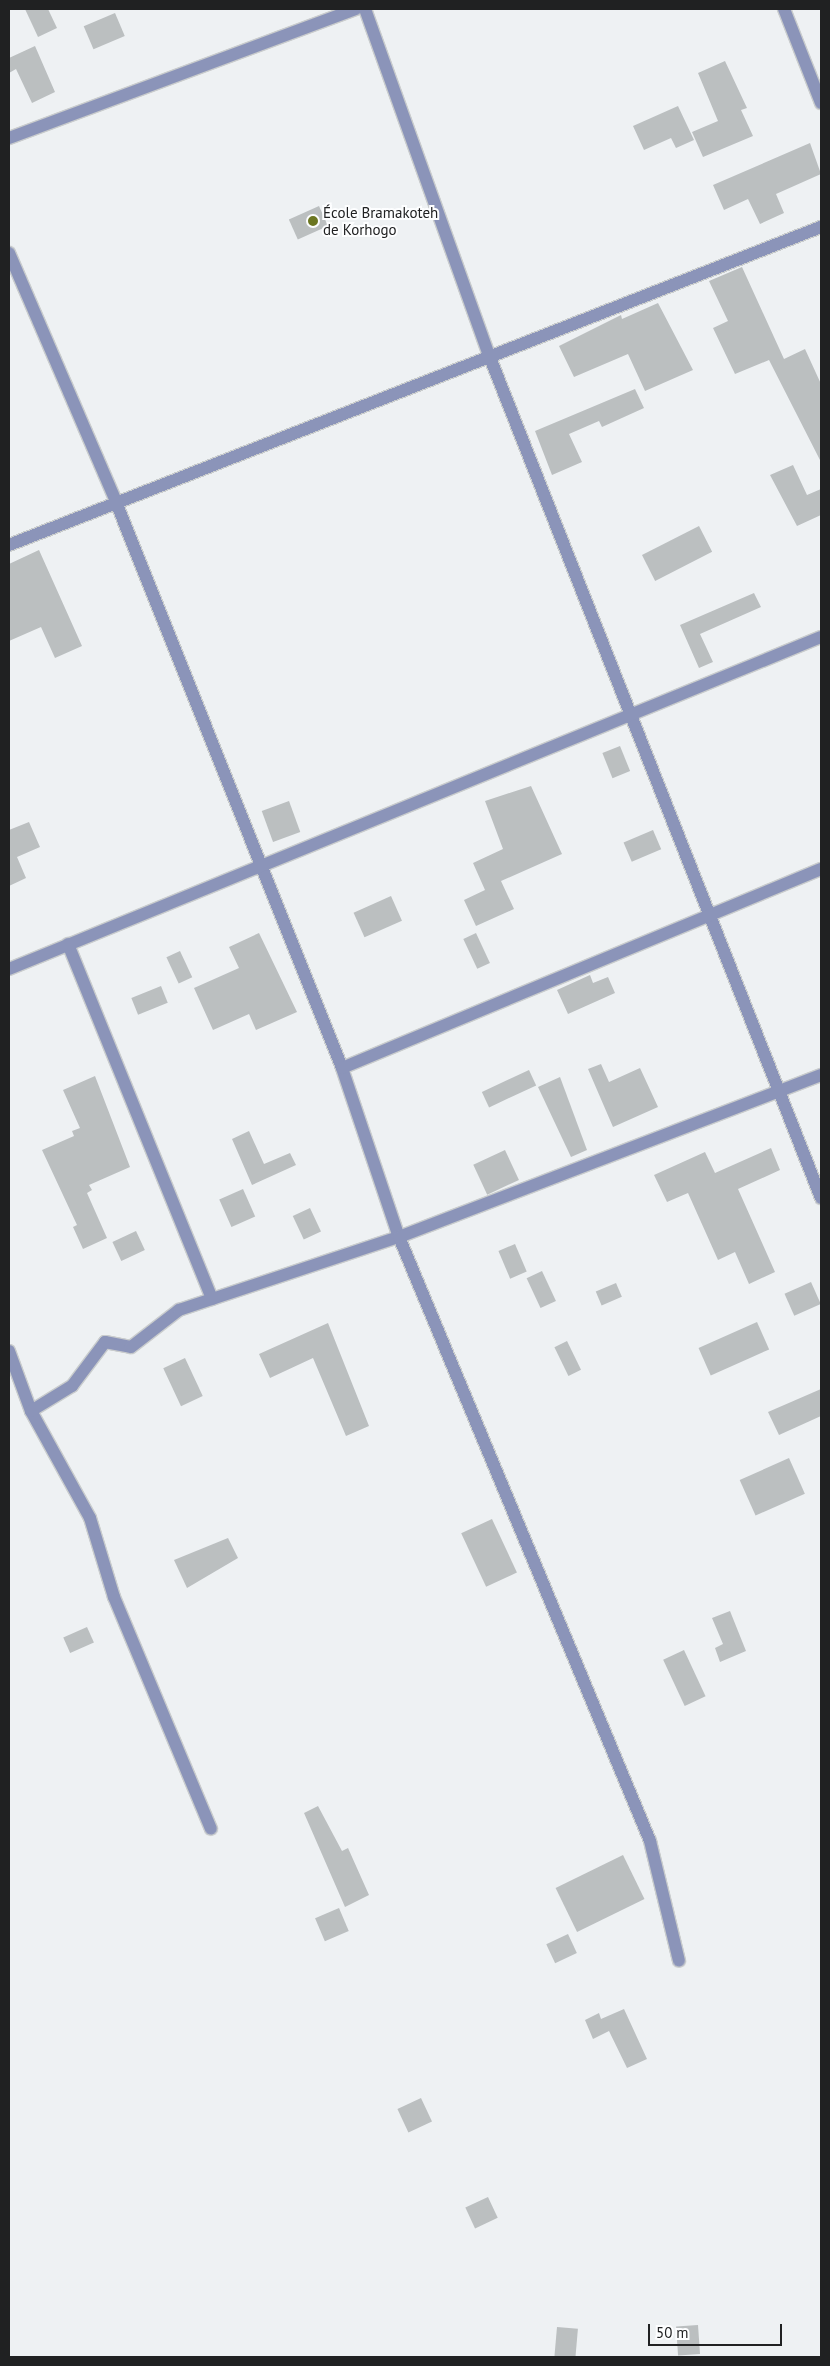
<!DOCTYPE html>
<meta charset="utf-8">
<style>
body{margin:0}
#map{position:relative;width:830px;height:2366px;overflow:hidden;background:#eef1f3;font-family:"PT Sans",sans-serif}
div>[style]{position:absolute}
.building>*{inset:0;background:#bbbfc0;transform-origin:0 0}
.roads{filter:drop-shadow(1px 0 #c9cccd) drop-shadow(-1px 0 #c9cccd) drop-shadow(0 1px #c9cccd) drop-shadow(0 -1px #c9cccd)}
.street>*{height:12px;margin:-6px;padding:0 6px;transform-origin:6px;border-radius:6px;background:#8b94b9}
.dots>*{width:14px;height:14px;translate:-50% -50%;box-sizing:border-box;border:2px solid #fdfeff;border-radius:50%}
span{translate:-50% -50%;white-space:nowrap;text-align:center;line-height:1.15;-webkit-text-stroke:4px #fdfeff;paint-order:stroke}
.poi-label{font-size:15px;color:#202122}
.left{translate:0 -50%;text-align:left}
.frame{position:absolute;inset:0;border:10px solid #202122;pointer-events:none}
.scale{position:absolute;left:648px;top:2324px;width:134px;height:22px;box-sizing:border-box;border:2px solid #202122;border-top:0;padding-left:6px;font-size:15px;line-height:18px;white-space:nowrap;color:#202122;-webkit-text-stroke:4px #fdfeff;paint-order:stroke}
</style>
<div id="map">
<div class="building">
<i style="clip-path:polygon(25px 9px,48px 9px,57px 28px,38px 37px)"></i>
<i style="left:115px;top:13px;width:25px;height:34px;rotate:67deg"></i>
<i style="clip-path:polygon(35px 46px,55px 92px,32px 103px,16px 69px,9px 73px,9px 58px)"></i>
<i style="clip-path:polygon(725px 61px,747px 108px,741px 110px,753px 136px,703px 157px,692px 132px,718px 121px,698px 73px)"></i>
<i style="clip-path:polygon(678px 106px,694px 140px,676px 148px,671px 138px,644px 150px,633px 126px)"></i>
<i style="clip-path:polygon(810px 143px,821px 174px,776px 194px,784px 213px,760px 224px,748px 199px,724px 210px,713px 185px)"></i>
<i style="left:319px;top:206px;width:22px;height:33px;rotate:66deg"></i>
<i style="clip-path:polygon(742px 267px,784px 359px,805px 349px,821px 384px,821px 462px,769px 360px,735px 374px,713px 328px,728px 321px,709px 281px)"></i>
<i style="clip-path:polygon(658px 303px,693px 370px,645px 391px,628px 354px,574px 377px,559px 346px,621px 315px,622px 319px)"></i>
<i style="clip-path:polygon(635px 389px,644px 408px,602px 427px,599px 421px,569px 434px,582px 462px,552px 475px,535px 431px)"></i>
<i style="clip-path:polygon(793px 465px,807px 495px,821px 489px,821px 515px,797px 526px,770px 475px)"></i>
<i style="left:699px;top:526px;width:29px;height:64px;rotate:63deg"></i>
<i style="clip-path:polygon(39px 550px,82px 646px,55px 658px,41px 627px,9px 641px,9px 564px)"></i>
<i style="clip-path:polygon(754px 593px,761px 607px,700px 634px,713px 662px,699px 668px,680px 625px)"></i>
<i style="left:620px;top:746px;width:27px;height:19px;rotate:68deg"></i>
<i style="clip-path:polygon(531px 786px,562px 854px,501px 881px,514px 909px,476px 926px,464px 900px,485px 890px,473px 863px,503px 849px,485px 801px)"></i>
<i style="left:289px;top:801px;width:33px;height:29px;rotate:70deg"></i>
<i style="clip-path:polygon(29px 822px,40px 847px,17px 857px,26px 878px,9px 886px,9px 830px)"></i>
<i style="left:653px;top:830px;width:21px;height:32px;rotate:67deg"></i>
<i style="left:391px;top:896px;width:27px;height:41px;rotate:66deg"></i>
<i style="clip-path:polygon(259px 933px,297px 1012px,256px 1030px,249px 1014px,213px 1030px,194px 988px,239px 968px,229px 947px)"></i>
<i style="left:476px;top:933px;width:33px;height:14px;rotate:65deg"></i>
<i style="left:180px;top:951px;width:29px;height:15px;rotate:65deg"></i>
<i style="clip-path:polygon(590px 975px,593px 983px,608px 977px,615px 993px,568px 1014px,557px 990px)"></i>
<i style="left:161px;top:986px;width:18px;height:32px;rotate:68deg"></i>
<i style="clip-path:polygon(601px 1064px,609px 1082px,640px 1068px,658px 1107px,613px 1127px,588px 1069px)"></i>
<i style="left:529px;top:1070px;width:17px;height:52px;rotate:65deg"></i>
<i style="clip-path:polygon(95px 1076px,130px 1167px,89px 1185px,92px 1190px,87px 1193px,107px 1238px,83px 1249px,73px 1227px,77px 1225px,42px 1150px,74px 1136px,72px 1131px,80px 1128px,63px 1090px)"></i>
<i style="clip-path:polygon(560px 1077px,587px 1150px,571px 1157px,538px 1087px)"></i>
<i style="clip-path:polygon(249px 1131px,264px 1164px,290px 1153px,296px 1165px,252px 1185px,232px 1139px)"></i>
<i style="clip-path:polygon(771px 1148px,780px 1170px,738px 1189px,775px 1272px,749px 1284px,735px 1252px,718px 1260px,688px 1193px,667px 1202px,654px 1175px,705px 1152px,715px 1173px)"></i>
<i style="left:505px;top:1150px;width:33px;height:35px;rotate:65deg"></i>
<i style="left:243px;top:1189px;width:30px;height:26px;rotate:66deg"></i>
<i style="left:310px;top:1208px;width:26px;height:19px;rotate:65deg"></i>
<i style="left:136px;top:1231px;width:21px;height:26px;rotate:65deg"></i>
<i style="left:515px;top:1244px;width:30px;height:18px;rotate:67deg"></i>
<i style="left:542px;top:1271px;width:33px;height:17px;rotate:65deg"></i>
<i style="left:811px;top:1282px;width:24px;height:29px;rotate:66deg"></i>
<i style="left:616px;top:1283px;width:15px;height:22px;rotate:67deg"></i>
<i style="left:757px;top:1322px;width:30px;height:64px;rotate:66deg"></i>
<i style="clip-path:polygon(328px 1323px,369px 1426px,346px 1436px,313px 1358px,270px 1378px,259px 1354px)"></i>
<i style="left:567px;top:1341px;width:32px;height:14px;rotate:64deg"></i>
<i style="left:185px;top:1358px;width:42px;height:24px;rotate:65deg"></i>
<i style="clip-path:polygon(821px 1389px,821px 1416px,779px 1435px,768px 1412px)"></i>
<i style="left:789px;top:1458px;width:39px;height:54px;rotate:66deg"></i>
<i style="left:492px;top:1519px;width:59px;height:34px;rotate:65deg"></i>
<i style="clip-path:polygon(228px 1538px,238px 1558px,187px 1588px,174px 1560px)"></i>
<i style="clip-path:polygon(730px 1611px,746px 1651px,720px 1662px,715px 1648px,723px 1644px,712px 1618px)"></i>
<i style="left:87px;top:1627px;width:17px;height:26px;rotate:66deg"></i>
<i style="left:684px;top:1650px;width:51px;height:23px;rotate:65deg"></i>
<i style="clip-path:polygon(318px 1806px,342px 1851px,348px 1848px,369px 1895px,345px 1907px,304px 1813px)"></i>
<i style="left:623px;top:1855px;width:49px;height:75px;rotate:64deg"></i>
<i style="left:339px;top:1908px;width:25px;height:26px;rotate:67deg"></i>
<i style="left:568px;top:1934px;width:21px;height:24px;rotate:65deg"></i>
<i style="clip-path:polygon(624px 2009px,647px 2059px,627px 2068px,609px 2031px,593px 2039px,585px 2020px,599px 2013px,601px 2019px)"></i>
<i style="left:421px;top:2098px;width:26px;height:26px;rotate:65deg"></i>
<i style="left:488px;top:2197px;width:23px;height:25px;rotate:65deg"></i>
<i style="left:698px;top:2325px;width:29px;height:22px;rotate:86deg"></i>
<i style="left:557px;top:2327px;width:21px;height:29px;rotate:5deg"></i>
</div>
<div class="roads">
<div class="street">
<i style="left:365px;top:9px;width:368px;rotate:70.3deg"></i>
<i style="left:489px;top:355px;width:906px;rotate:68.5deg"></i>
<i style="left:784px;top:9px;width:101px;rotate:68.5deg"></i>
<i style="left:9px;top:138px;width:370px;rotate:-20.4deg"></i>
<i style="left:9px;top:253px;width:271px;rotate:66.7deg"></i>
<i style="left:116px;top:502px;width:609px;rotate:68.23deg"></i>
<i style="left:342px;top:1068px;width:178px;rotate:71.4deg"></i>
<i style="left:399px;top:1237px;width:654px;rotate:67.43deg"></i>
<i style="left:650px;top:1841px;width:123px;rotate:76.4deg"></i>
<i style="left:9px;top:545px;width:872px;rotate:-21.39deg"></i>
<i style="left:68px;top:944px;width:383px;rotate:67.9deg"></i>
<i style="left:9px;top:969px;width:877px;rotate:-22.24deg"></i>
<i style="left:342px;top:1068px;width:519px;rotate:-22.56deg"></i>
<i style="left:9px;top:1351px;width:64px;rotate:69.9deg"></i>
<i style="left:31px;top:1411px;width:122px;rotate:61.1deg"></i>
<i style="left:90px;top:1518px;width:83px;rotate:73.1deg"></i>
<i style="left:114px;top:1597px;width:251px;rotate:67.3deg"></i>
<i style="left:31px;top:1411px;width:48px;rotate:-31.4deg"></i>
<i style="left:72px;top:1386px;width:55px;rotate:-53.1deg"></i>
<i style="left:105px;top:1342px;width:26px;rotate:11deg"></i>
<i style="left:131px;top:1347px;width:61px;rotate:-37.6deg"></i>
<i style="left:179px;top:1310px;width:232px;rotate:-18.4deg"></i>
<i style="left:399px;top:1237px;width:452px;rotate:-21deg"></i>
</div>
</div>
<div class="dots">
<i style="left:313px;top:221px;background:#6b7621"></i>
</div>
<div class="poi-label">
<span class="left" style="left:323px;top:221px">École Bramakoteh<br>de Korhogo</span>
</div>
<div class="frame"></div>
<div class="scale">50 m</div>
</div>
